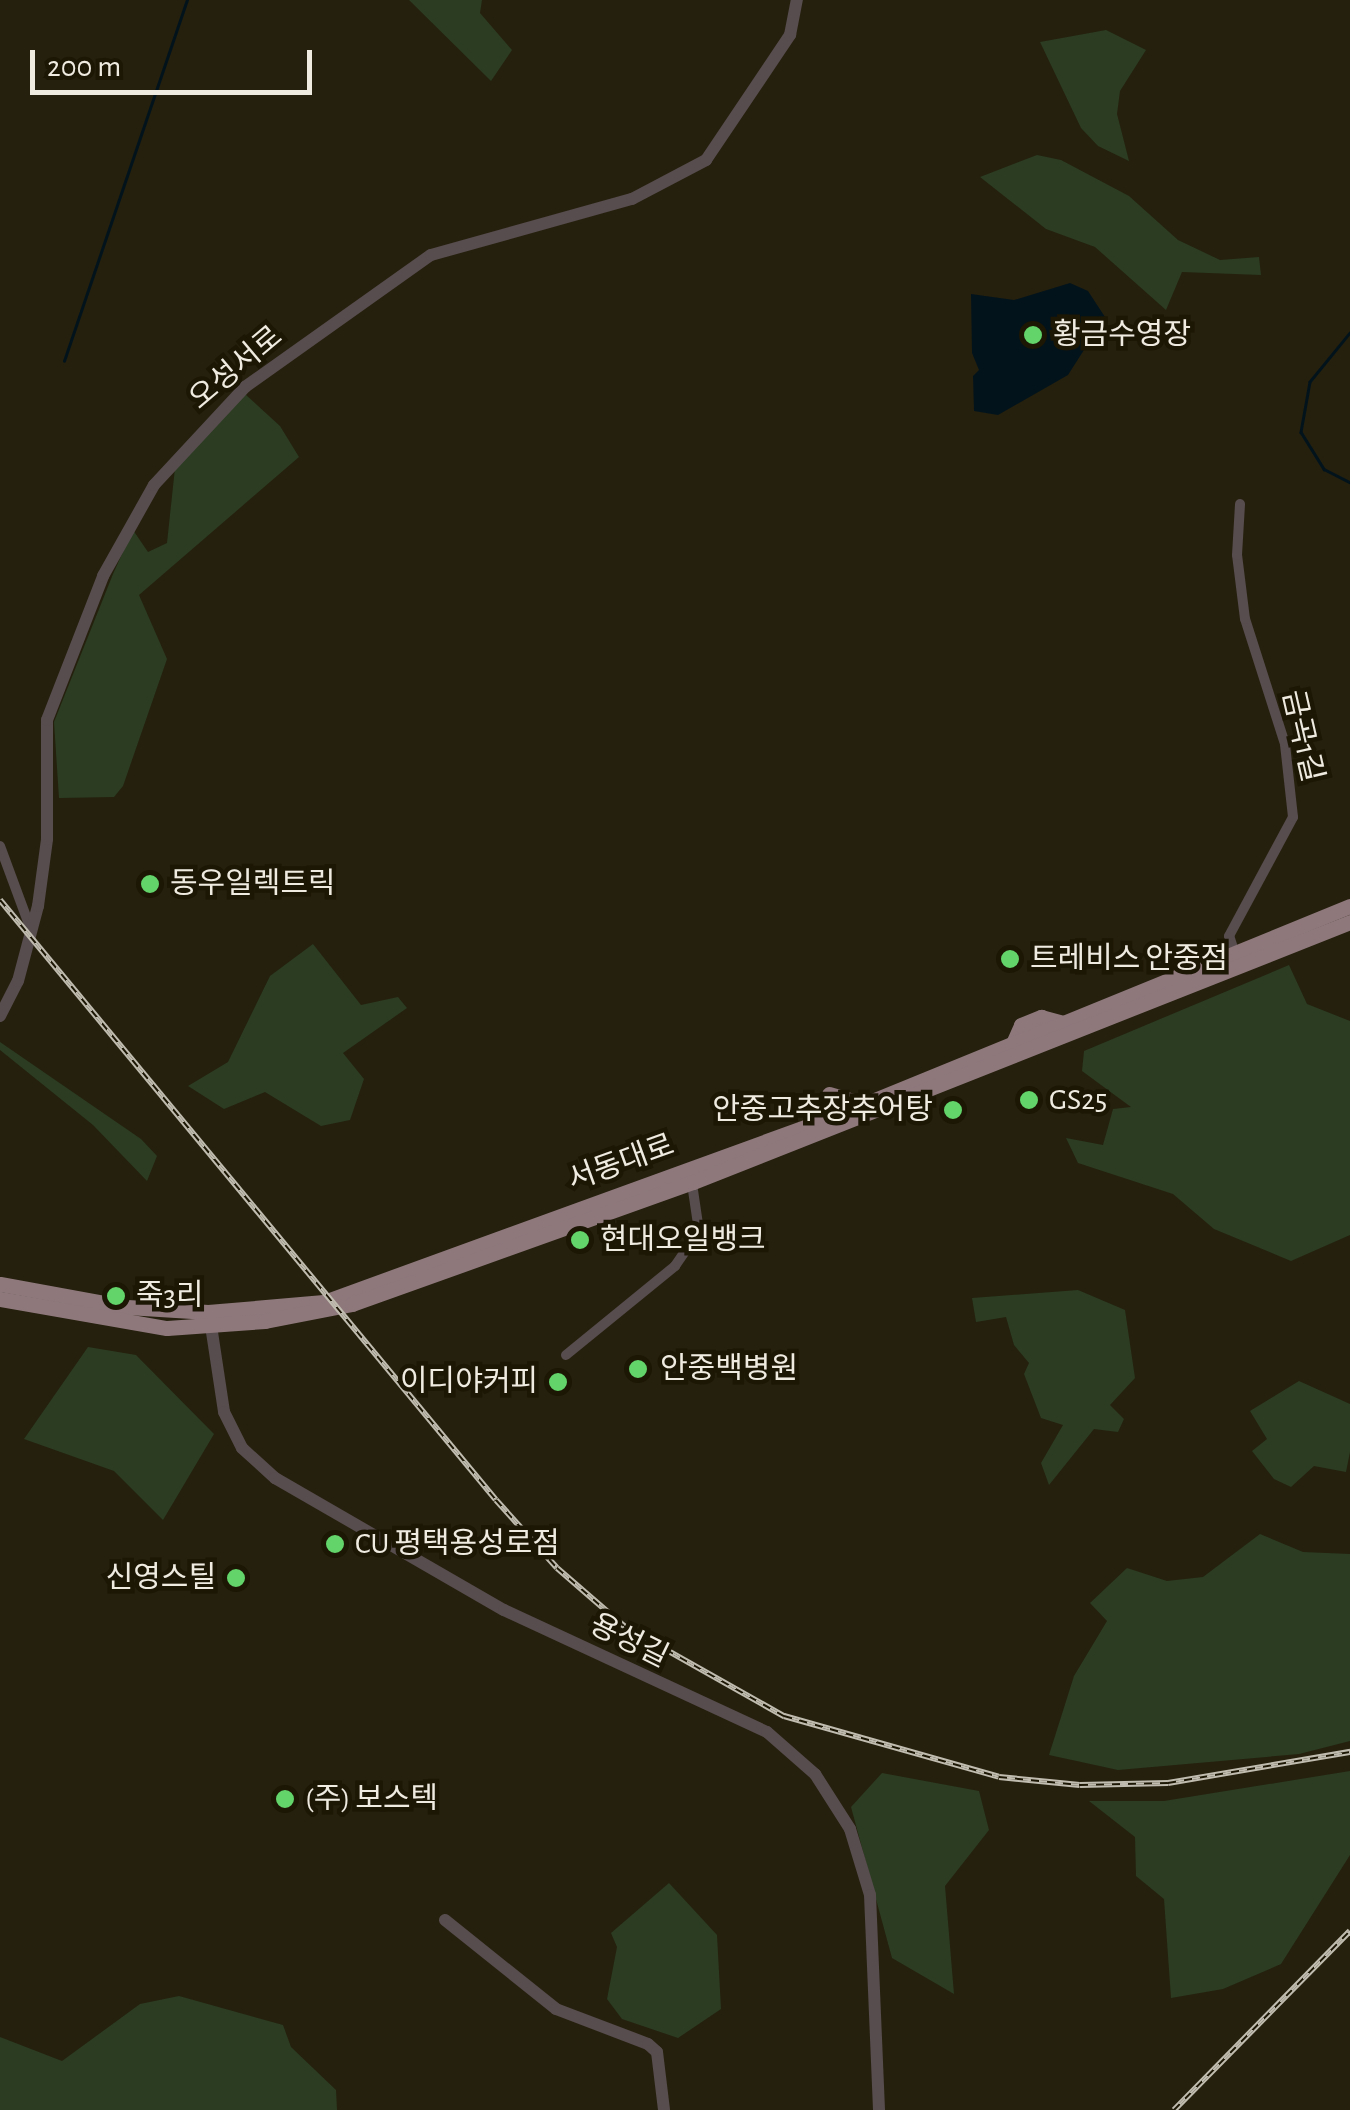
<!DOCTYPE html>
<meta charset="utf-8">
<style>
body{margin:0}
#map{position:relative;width:1350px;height:2110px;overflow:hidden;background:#25200d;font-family:"Alegreya Sans","Noto Sans KR",sans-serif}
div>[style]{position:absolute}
.green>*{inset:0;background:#2b3c22}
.water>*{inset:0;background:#03131c}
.stream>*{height:2.5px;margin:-1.25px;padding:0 1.25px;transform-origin:1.25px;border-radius:1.25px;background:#03131c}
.minor>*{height:10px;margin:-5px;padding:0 5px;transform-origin:5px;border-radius:5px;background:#574c4e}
.tertiary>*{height:12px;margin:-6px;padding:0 6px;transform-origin:6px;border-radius:6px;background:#574c4e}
.primary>*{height:15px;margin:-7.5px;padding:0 7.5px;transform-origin:7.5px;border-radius:7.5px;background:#8e787c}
.rail>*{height:6px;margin-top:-3px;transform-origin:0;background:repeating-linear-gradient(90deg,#1c1605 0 8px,#c0bcaf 0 16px);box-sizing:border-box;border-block:2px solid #c0bcaf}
.dots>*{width:28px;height:28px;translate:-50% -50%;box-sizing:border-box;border:5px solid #1c1605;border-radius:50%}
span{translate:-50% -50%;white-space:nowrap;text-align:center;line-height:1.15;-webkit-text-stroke:9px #1c1605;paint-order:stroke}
.poi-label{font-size:30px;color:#efebe0}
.left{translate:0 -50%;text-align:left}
.right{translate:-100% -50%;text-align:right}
.street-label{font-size:30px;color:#efebe0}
.scale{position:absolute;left:30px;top:50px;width:282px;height:45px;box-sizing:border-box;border:5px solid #efebe0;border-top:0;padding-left:12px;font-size:30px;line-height:35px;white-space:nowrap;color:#efebe0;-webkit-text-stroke:8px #1c1605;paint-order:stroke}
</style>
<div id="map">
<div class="green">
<i style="clip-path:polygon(409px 0,482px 0,480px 13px,512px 50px,491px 81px)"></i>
<i style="clip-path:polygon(1106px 30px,1146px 50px,1120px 91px,1117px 114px,1129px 161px,1098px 146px,1081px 128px,1040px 42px)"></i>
<i style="clip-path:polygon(1037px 155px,1061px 160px,1129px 196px,1178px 240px,1220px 260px,1259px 257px,1261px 275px,1182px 272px,1166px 310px,1095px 247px,1046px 229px,980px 177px)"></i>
<i style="clip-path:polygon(245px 394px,280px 426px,299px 457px,139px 595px,167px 659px,123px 786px,114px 797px,59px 798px,54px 722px,113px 574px,133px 530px,148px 552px,167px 543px,175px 468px)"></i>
<i style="clip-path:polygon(313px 944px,361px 1005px,398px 997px,407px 1008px,343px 1053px,364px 1079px,350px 1120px,321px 1126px,265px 1092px,224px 1109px,188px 1086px,228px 1062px,270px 976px)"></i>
<i style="clip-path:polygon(1289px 965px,1307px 1004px,1350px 1021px,1350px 1235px,1291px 1261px,1214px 1229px,1173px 1194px,1078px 1163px,1066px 1138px,1103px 1145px,1113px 1109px,1131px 1107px,1082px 1071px,1084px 1051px)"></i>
<i style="clip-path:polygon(0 1042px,141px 1139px,157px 1156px,147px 1181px,93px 1125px,0 1050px)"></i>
<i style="clip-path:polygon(1078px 1290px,1125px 1310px,1135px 1378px,1110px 1405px,1124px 1419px,1118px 1432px,1094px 1429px,1049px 1485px,1041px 1463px,1063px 1425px,1041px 1418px,1024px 1374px,1029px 1363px,1014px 1345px,1006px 1317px,976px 1322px,972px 1298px)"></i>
<i style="clip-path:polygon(88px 1347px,136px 1355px,214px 1434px,163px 1520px,114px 1471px,24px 1439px)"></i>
<i style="clip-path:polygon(1299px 1381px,1350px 1404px,1350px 1452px,1346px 1472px,1314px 1466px,1291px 1487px,1274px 1479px,1252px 1451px,1267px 1439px,1250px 1411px)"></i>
<i style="clip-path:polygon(1260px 1534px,1303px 1552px,1350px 1554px,1350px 1741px,1299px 1754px,1118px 1770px,1049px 1755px,1074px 1676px,1107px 1621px,1090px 1603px,1127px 1568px,1167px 1581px,1203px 1577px)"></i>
<i style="clip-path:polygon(1350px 1771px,1350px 1855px,1281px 1964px,1223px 1989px,1171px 1998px,1164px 1899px,1136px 1876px,1135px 1837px,1089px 1801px,1164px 1801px)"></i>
<i style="clip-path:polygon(882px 1773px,979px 1791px,989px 1830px,945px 1886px,954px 1994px,892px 1958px,851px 1807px)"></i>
<i style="clip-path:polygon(669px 1883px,717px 1935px,721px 2009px,678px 2038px,622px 2019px,607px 1999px,617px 1947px,611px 1933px)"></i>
<i style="clip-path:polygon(179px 1996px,283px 2025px,291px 2047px,336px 2090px,337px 2110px,0 2110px,0 2037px,62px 2061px,140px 2004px)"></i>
</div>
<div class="water">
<i style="clip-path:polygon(1070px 283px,1088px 291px,1105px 317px,1068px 375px,998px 415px,974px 411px,973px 376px,979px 370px,972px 353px,971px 294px,1014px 300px)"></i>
</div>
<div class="stream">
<i style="left:1350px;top:333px;width:63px;rotate:129.2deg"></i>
<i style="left:1310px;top:382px;width:51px;rotate:100.2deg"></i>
<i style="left:1301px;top:432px;width:44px;rotate:58.1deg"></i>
<i style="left:1324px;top:469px;width:29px;rotate:27deg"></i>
<i style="left:64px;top:361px;width:381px;rotate:-71.2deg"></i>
</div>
<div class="minor">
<i style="left:0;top:846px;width:90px;rotate:69.7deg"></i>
<i style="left:1236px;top:957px;width:22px;rotate:-108deg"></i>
<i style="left:1229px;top:936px;width:135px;rotate:-61.7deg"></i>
<i style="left:1293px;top:817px;width:73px;rotate:-96.3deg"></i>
<i style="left:1285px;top:744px;width:131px;rotate:-107.7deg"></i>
<i style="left:1245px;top:619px;width:64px;rotate:-97.1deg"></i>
<i style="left:1237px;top:555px;width:51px;rotate:-86.6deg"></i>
<i style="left:566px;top:1355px;width:141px;rotate:-39.2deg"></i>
<i style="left:675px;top:1266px;width:42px;rotate:-55.6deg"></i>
<i style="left:699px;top:1231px;width:55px;rotate:-98.4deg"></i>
</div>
<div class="tertiary">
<i style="left:0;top:1016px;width:39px;rotate:-63deg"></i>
<i style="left:18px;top:981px;width:78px;rotate:-75.1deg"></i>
<i style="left:38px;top:906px;width:68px;rotate:-82.3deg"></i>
<i style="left:47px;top:839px;width:119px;rotate:-90deg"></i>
<i style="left:47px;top:720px;width:155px;rotate:-68.7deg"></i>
<i style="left:103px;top:576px;width:104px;rotate:-60.7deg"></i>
<i style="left:154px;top:485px;width:134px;rotate:-47.1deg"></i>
<i style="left:245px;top:387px;width:228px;rotate:-35.4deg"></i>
<i style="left:431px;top:255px;width:209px;rotate:-15.6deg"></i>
<i style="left:632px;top:199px;width:84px;rotate:-27.8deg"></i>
<i style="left:706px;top:160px;width:151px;rotate:-56.1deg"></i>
<i style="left:790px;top:35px;width:36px;rotate:-79deg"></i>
<i style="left:210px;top:1319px;width:94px;rotate:81.4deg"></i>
<i style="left:224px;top:1412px;width:40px;rotate:63.4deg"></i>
<i style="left:242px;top:1448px;width:45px;rotate:42.3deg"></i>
<i style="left:275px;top:1478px;width:264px;rotate:30deg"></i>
<i style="left:504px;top:1610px;width:290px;rotate:24.9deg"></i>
<i style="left:767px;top:1732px;width:64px;rotate:41.2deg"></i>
<i style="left:815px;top:1774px;width:65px;rotate:57.5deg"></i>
<i style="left:850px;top:1829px;width:69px;rotate:73.1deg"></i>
<i style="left:870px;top:1895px;width:215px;rotate:87.6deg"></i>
<i style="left:445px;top:1920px;width:142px;rotate:38.7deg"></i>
<i style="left:556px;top:2009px;width:98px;rotate:20.8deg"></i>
<i style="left:648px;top:2044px;width:12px;rotate:42deg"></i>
<i style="left:657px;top:2052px;width:58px;rotate:83.1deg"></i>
</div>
<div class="primary">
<i style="left:1014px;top:1041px;width:17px;rotate:-66deg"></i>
<i style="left:1021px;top:1025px;width:22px;rotate:-22deg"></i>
<i style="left:1041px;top:1017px;width:23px;rotate:15deg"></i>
<i style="left:829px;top:1094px;width:36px;rotate:16deg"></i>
<i style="left:0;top:1284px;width:129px;rotate:10.3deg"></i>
<i style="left:127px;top:1307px;width:81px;rotate:3.5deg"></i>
<i style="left:208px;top:1312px;width:116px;rotate:-4.9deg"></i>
<i style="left:324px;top:1302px;width:547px;rotate:-19.99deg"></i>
<i style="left:838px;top:1115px;width:553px;rotate:-22.21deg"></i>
<i style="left:0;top:1299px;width:169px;rotate:9.9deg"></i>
<i style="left:167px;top:1328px;width:98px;rotate:-4.1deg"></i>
<i style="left:265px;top:1321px;width:89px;rotate:-11.1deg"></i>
<i style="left:352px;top:1304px;width:362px;rotate:-19.7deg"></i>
<i style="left:693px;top:1182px;width:707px;rotate:-21.59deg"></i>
</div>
<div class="rail">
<i style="left:0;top:900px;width:778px;rotate:50.42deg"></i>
<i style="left:496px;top:1500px;width:91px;rotate:48.1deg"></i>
<i style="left:557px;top:1568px;width:89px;rotate:40.9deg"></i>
<i style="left:624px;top:1626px;width:184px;rotate:29.4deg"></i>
<i style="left:784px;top:1716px;width:223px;rotate:15.8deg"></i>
<i style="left:999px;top:1777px;width:81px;rotate:5.6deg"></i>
<i style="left:1080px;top:1785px;width:88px;rotate:-1.3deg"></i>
<i style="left:1168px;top:1783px;width:185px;rotate:-9.7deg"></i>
<i style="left:1174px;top:2110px;width:251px;rotate:-45.5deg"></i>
</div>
<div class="dots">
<i style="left:1033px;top:335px;background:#62d469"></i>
<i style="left:150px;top:884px;background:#62d469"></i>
<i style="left:1010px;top:959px;background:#62d469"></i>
<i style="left:1029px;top:1100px;background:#62d469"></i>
<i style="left:953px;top:1110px;background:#62d469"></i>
<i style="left:580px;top:1240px;background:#62d469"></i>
<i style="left:116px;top:1296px;background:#62d469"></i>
<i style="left:638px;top:1369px;background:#62d469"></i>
<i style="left:558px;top:1382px;background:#62d469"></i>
<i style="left:335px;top:1544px;background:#62d469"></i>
<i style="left:236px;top:1578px;background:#62d469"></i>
<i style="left:285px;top:1799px;background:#62d469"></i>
</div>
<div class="poi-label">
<span class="left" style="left:1053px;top:335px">황금수영장</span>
<span class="left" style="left:170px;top:884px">동우일렉트릭</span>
<span class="left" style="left:1030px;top:959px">트레비스 안중점</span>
<span class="left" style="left:1049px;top:1100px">GS25</span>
<span class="right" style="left:933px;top:1110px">안중고추장추어탕</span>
<span class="left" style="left:600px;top:1240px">현대오일뱅크</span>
<span class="left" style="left:136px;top:1296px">죽3리</span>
<span class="left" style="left:660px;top:1369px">안중백병원</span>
<span class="right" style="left:538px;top:1382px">이디야커피</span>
<span class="left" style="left:355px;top:1544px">CU 평택용성로점</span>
<span class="right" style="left:216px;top:1578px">신영스틸</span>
<span class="left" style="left:305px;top:1799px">(주) 보스텍</span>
</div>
<div class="street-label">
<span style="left:236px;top:368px;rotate:-40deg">오성서로</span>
<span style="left:1302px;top:736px;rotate:77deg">금곡1길</span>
<span style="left:621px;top:1163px;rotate:-20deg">서동대로</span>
<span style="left:629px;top:1641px;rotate:26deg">용성길</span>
</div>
<div class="scale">200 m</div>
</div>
